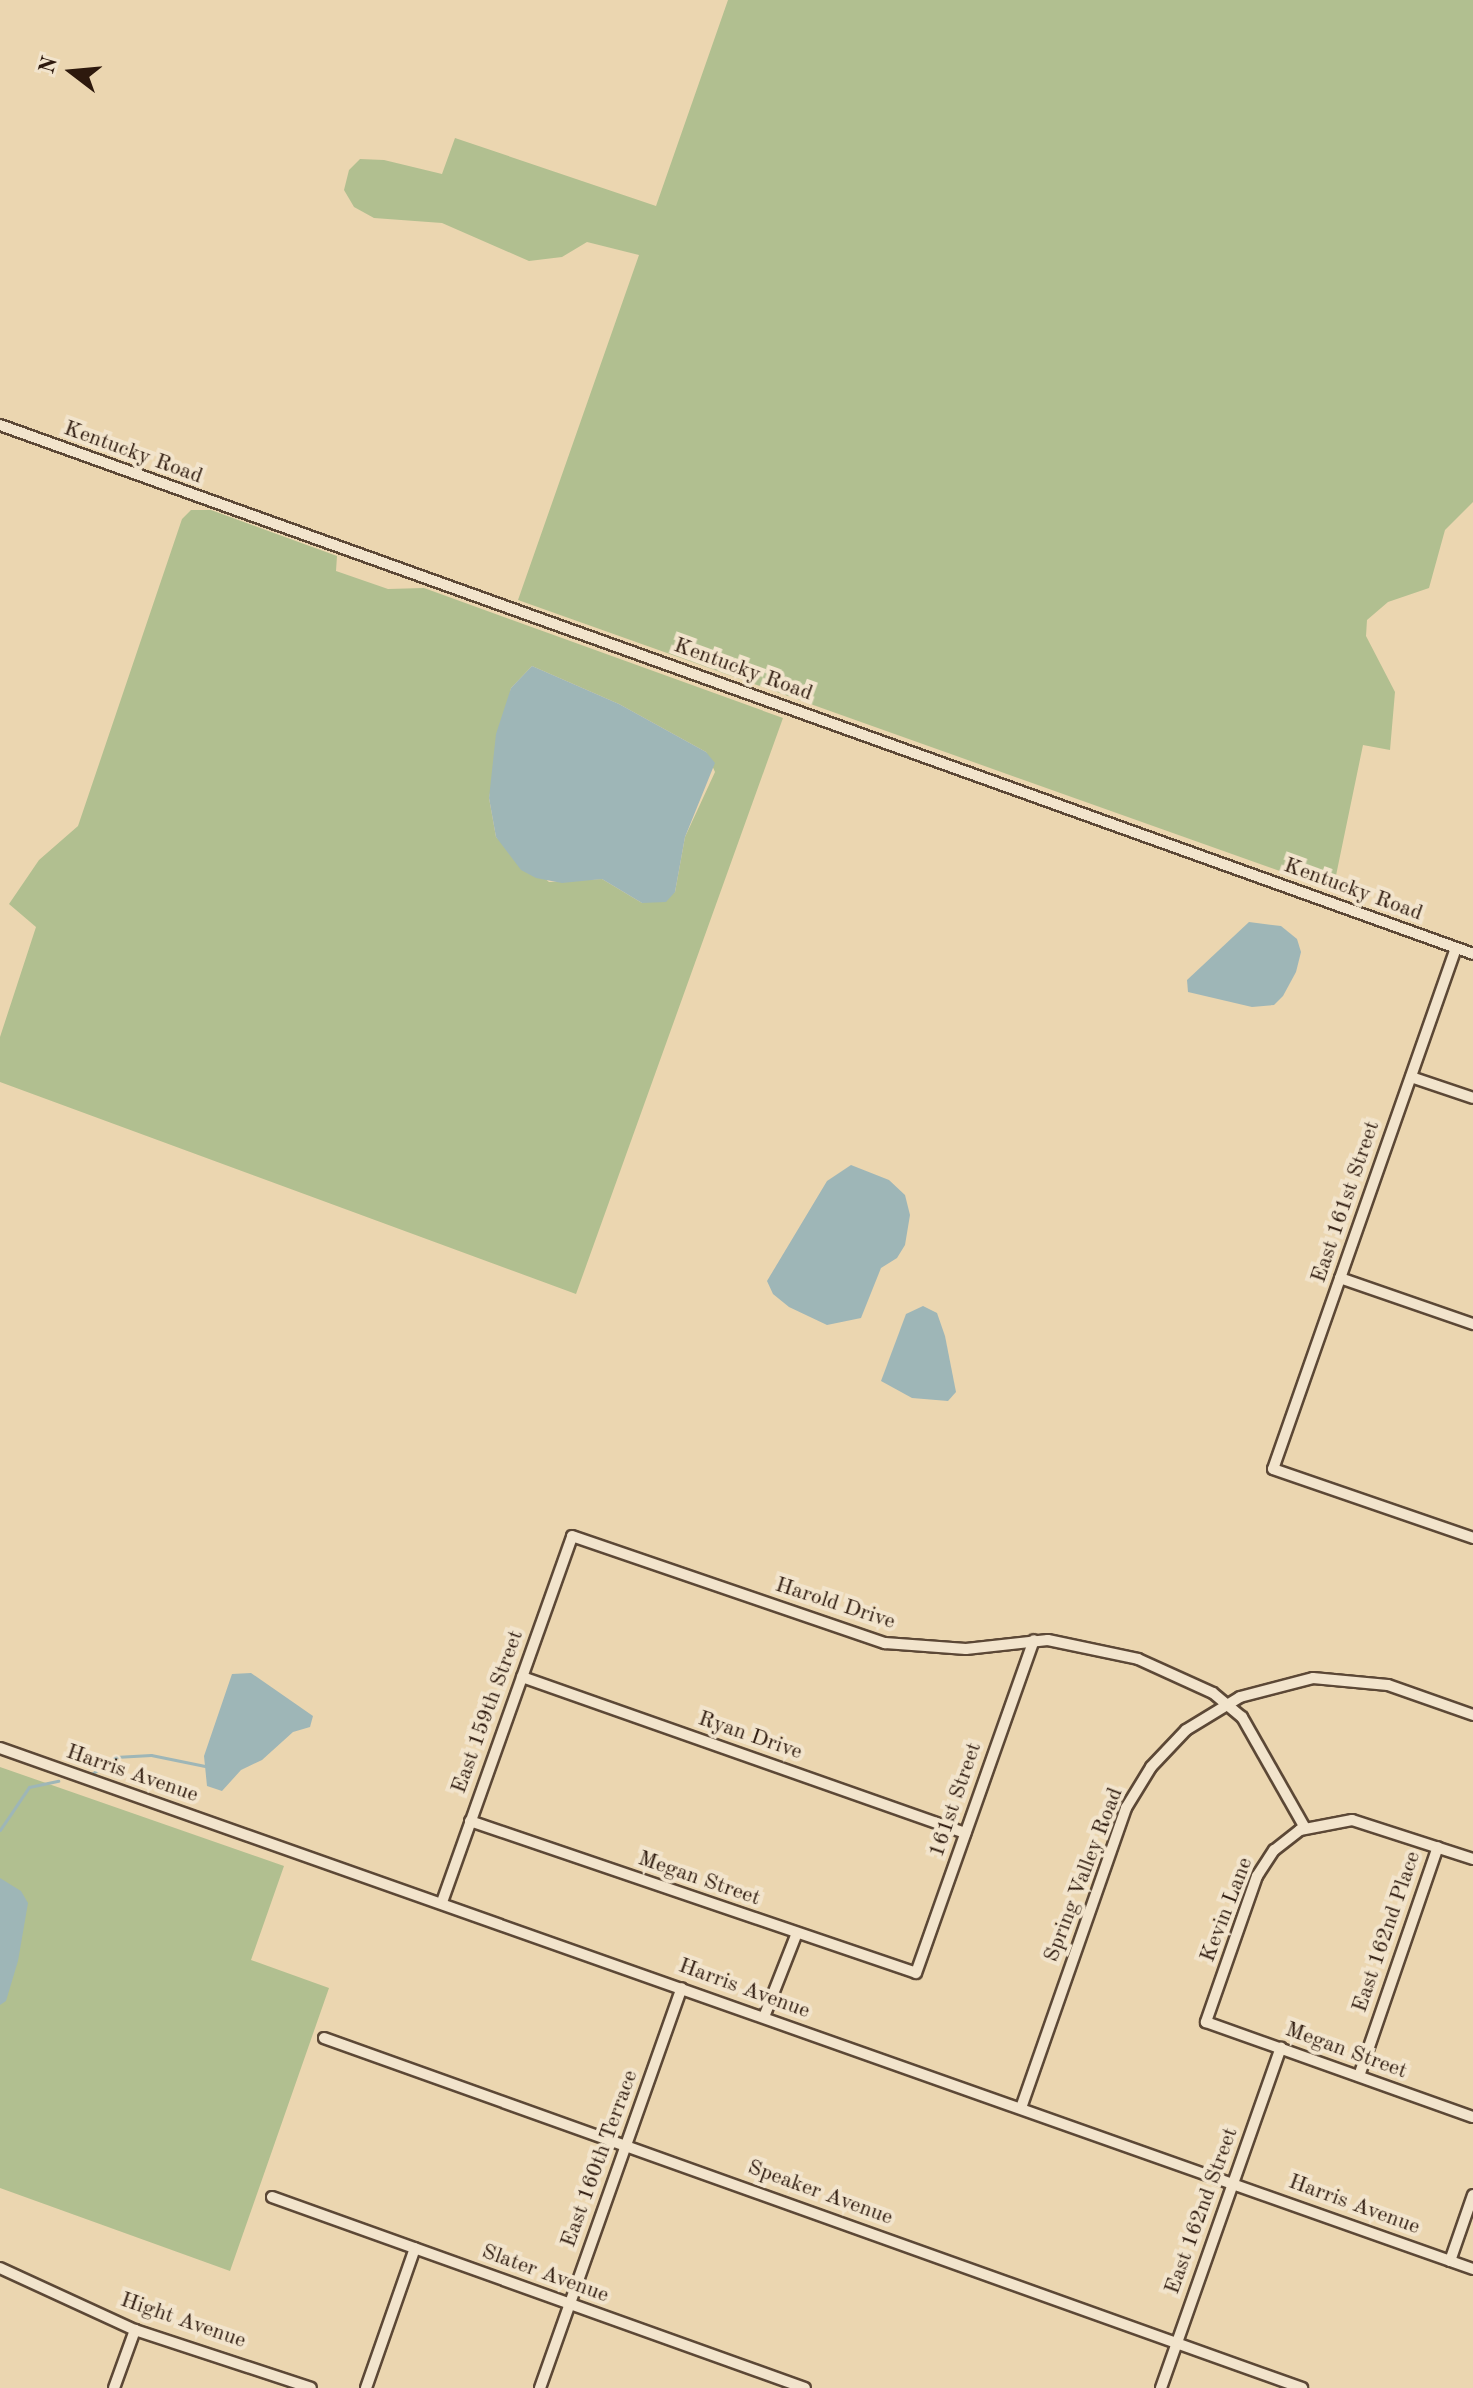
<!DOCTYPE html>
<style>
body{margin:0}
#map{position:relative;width:1473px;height:2388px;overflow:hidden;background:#ebd6b0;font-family:"Old Standard TT",serif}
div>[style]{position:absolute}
.green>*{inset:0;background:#b1bf90}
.water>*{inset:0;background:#9eb6b7}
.stream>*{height:3px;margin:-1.5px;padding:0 1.5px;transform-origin:1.5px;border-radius:1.5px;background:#9eb6b7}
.roads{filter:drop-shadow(2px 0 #5c4836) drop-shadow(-2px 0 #5c4836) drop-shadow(0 2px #5c4836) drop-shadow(0 -2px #5c4836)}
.minor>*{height:10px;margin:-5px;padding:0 5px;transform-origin:5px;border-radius:5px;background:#f2e4cc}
span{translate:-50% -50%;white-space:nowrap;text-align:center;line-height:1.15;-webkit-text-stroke:8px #f2e4cc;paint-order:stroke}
.street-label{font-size:22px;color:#2d190d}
.north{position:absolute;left:32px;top:32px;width:80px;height:80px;-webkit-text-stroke:6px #f2e4cc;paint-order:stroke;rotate:286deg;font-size:22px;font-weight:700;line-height:32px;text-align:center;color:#2d190d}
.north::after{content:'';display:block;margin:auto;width:28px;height:36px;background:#2d190d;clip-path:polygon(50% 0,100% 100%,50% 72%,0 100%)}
</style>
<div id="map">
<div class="green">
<i style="clip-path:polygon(728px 0,1473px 0,1473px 502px,1445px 530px,1429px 588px,1388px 602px,1367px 620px,1366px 636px,1395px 692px,1390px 750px,1363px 745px,1333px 890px,518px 600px,639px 255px,587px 242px,562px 257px,529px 261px,442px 223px,374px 218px,354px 207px,344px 190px,349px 170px,360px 159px,384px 160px,442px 174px,455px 138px,656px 206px)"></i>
<i style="clip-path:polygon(evenodd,191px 510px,211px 510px,337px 556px,336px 571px,388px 589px,424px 588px,783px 718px,576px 1294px,0 1082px,0 1037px,36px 927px,9px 904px,39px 860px,78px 826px,182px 519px,191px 510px,532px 666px,619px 704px,706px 752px,715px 772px,685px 837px,675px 892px,642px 903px,602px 879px,549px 882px,496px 837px,489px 798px,511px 688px,532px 666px)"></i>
<i style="clip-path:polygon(0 1767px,284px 1866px,251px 1960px,329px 1988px,230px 2271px,0 2188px)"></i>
</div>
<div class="water">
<i style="clip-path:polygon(532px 666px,619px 704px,706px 752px,715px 763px,685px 837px,675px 892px,666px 902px,642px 903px,602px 879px,562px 883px,536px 878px,521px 870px,496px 837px,489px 798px,496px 734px,511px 688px)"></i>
<i style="clip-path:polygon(1249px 922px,1281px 926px,1297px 939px,1301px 952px,1296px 972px,1283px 996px,1274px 1005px,1252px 1007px,1188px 992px,1187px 980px)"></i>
<i style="clip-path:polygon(851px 1165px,889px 1180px,905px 1195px,910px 1215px,905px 1245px,897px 1258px,881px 1268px,861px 1318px,827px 1325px,789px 1307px,773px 1294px,767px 1281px,827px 1181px)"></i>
<i style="clip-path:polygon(923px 1306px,937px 1313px,945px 1336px,956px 1392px,948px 1401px,912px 1398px,881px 1381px,906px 1314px)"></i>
<i style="clip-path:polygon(251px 1673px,313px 1716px,310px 1727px,293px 1732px,262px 1760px,241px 1770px,222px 1791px,207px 1786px,204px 1756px,232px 1674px)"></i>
<i style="clip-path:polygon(0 1878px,21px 1891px,28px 1903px,18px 1961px,6px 2001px,0 2005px)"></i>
</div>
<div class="stream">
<i style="left:89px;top:1776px;width:32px;rotate:-36deg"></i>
<i style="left:115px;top:1757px;width:36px;rotate:-3deg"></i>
<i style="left:151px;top:1755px;width:55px;rotate:11.5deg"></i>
<i style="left:0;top:1830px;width:52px;rotate:-56deg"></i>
<i style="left:29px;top:1787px;width:30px;rotate:-12deg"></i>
</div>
<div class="roads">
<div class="minor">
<i style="left:0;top:425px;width:1565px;rotate:19.75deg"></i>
<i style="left:1456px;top:948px;width:552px;rotate:109.35deg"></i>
<i style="left:1273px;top:1469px;width:212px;rotate:19deg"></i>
<i style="left:1411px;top:1077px;width:65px;rotate:18.7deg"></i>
<i style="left:1340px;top:1278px;width:141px;rotate:19.1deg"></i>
<i style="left:522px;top:1677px;width:470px;rotate:19.4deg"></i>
<i style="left:0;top:1748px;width:1562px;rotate:19.48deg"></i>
<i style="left:470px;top:1821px;width:471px;rotate:18.8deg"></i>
<i style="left:916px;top:1973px;width:353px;rotate:-70.5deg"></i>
<i style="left:1473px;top:1859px;width:127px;rotate:-162.1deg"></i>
<i style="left:1352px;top:1820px;width:53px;rotate:169.1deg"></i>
<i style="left:1300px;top:1830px;width:33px;rotate:142deg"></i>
<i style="left:1274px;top:1850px;width:31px;rotate:123deg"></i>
<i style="left:1257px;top:1876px;width:155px;rotate:109.3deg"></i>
<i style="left:1206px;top:2022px;width:283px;rotate:19.6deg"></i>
<i style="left:442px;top:1902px;width:388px;rotate:-70.4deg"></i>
<i style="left:572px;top:1536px;width:331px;rotate:18.9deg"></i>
<i style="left:885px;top:1643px;width:81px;rotate:4.2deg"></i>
<i style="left:966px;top:1649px;width:82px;rotate:-6.3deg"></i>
<i style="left:1048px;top:1640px;width:92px;rotate:11.9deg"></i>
<i style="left:1138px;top:1659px;width:82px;rotate:24.4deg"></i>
<i style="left:1213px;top:1693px;width:38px;rotate:40deg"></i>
<i style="left:1242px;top:1717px;width:128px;rotate:60.4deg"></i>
<i style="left:764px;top:2017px;width:90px;rotate:-68.6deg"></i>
<i style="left:324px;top:2038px;width:1039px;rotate:19.69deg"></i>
<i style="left:1359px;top:2076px;width:242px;rotate:-71deg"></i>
<i style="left:1021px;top:2108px;width:318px;rotate:-70.7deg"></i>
<i style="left:1126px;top:1808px;width:48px;rotate:-58.6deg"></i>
<i style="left:1151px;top:1767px;width:51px;rotate:-46.6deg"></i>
<i style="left:1186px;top:1730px;width:63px;rotate:-31.4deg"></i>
<i style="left:1240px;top:1697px;width:75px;rotate:-14.6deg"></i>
<i style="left:1313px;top:1678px;width:75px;rotate:5.3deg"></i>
<i style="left:1388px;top:1685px;width:90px;rotate:19.4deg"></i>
<i style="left:272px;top:2197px;width:566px;rotate:19.72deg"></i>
<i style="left:1450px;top:2261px;width:70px;rotate:-70.8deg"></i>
<i style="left:0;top:2268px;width:149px;rotate:24.7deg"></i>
<i style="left:135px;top:2330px;width:185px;rotate:18.2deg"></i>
<i style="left:114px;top:2388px;width:62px;rotate:-70.1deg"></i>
<i style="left:366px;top:2388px;width:148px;rotate:-70.7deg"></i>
<i style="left:540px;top:2388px;width:424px;rotate:-70.5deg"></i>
<i style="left:1161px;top:2388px;width:361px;rotate:-70.6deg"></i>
</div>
</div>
<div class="street-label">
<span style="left:133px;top:453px;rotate:20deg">Kentucky Road</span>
<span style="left:743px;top:670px;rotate:20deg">Kentucky Road</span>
<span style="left:1353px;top:890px;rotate:20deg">Kentucky Road</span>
<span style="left:1346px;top:1202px;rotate:-71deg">East 161st Street</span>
<span style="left:835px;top:1604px;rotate:18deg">Harold Drive</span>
<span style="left:488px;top:1712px;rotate:-70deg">East 159th Street</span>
<span style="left:750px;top:1736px;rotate:19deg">Ryan Drive</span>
<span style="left:132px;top:1774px;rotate:19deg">Harris Avenue</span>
<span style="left:956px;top:1800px;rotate:-71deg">161st Street</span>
<span style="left:1084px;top:1875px;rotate:-69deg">Spring Valley Road</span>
<span style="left:699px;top:1879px;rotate:19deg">Megan Street</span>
<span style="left:1227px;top:1910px;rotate:-69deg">Kevin Lane</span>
<span style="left:1387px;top:1932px;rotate:-71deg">East 162nd Place</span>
<span style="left:744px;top:1989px;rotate:20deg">Harris Avenue</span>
<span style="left:1346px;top:2051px;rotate:20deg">Megan Street</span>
<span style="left:600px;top:2159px;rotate:-70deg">East 160th Terrace</span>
<span style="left:820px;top:2193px;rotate:20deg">Speaker Avenue</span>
<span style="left:1354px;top:2205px;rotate:20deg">Harris Avenue</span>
<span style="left:1202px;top:2211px;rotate:-70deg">East 162nd Street</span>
<span style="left:545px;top:2274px;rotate:20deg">Slater Avenue</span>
<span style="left:183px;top:2321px;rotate:19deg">Hight Avenue</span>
</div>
<div class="north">N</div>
</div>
